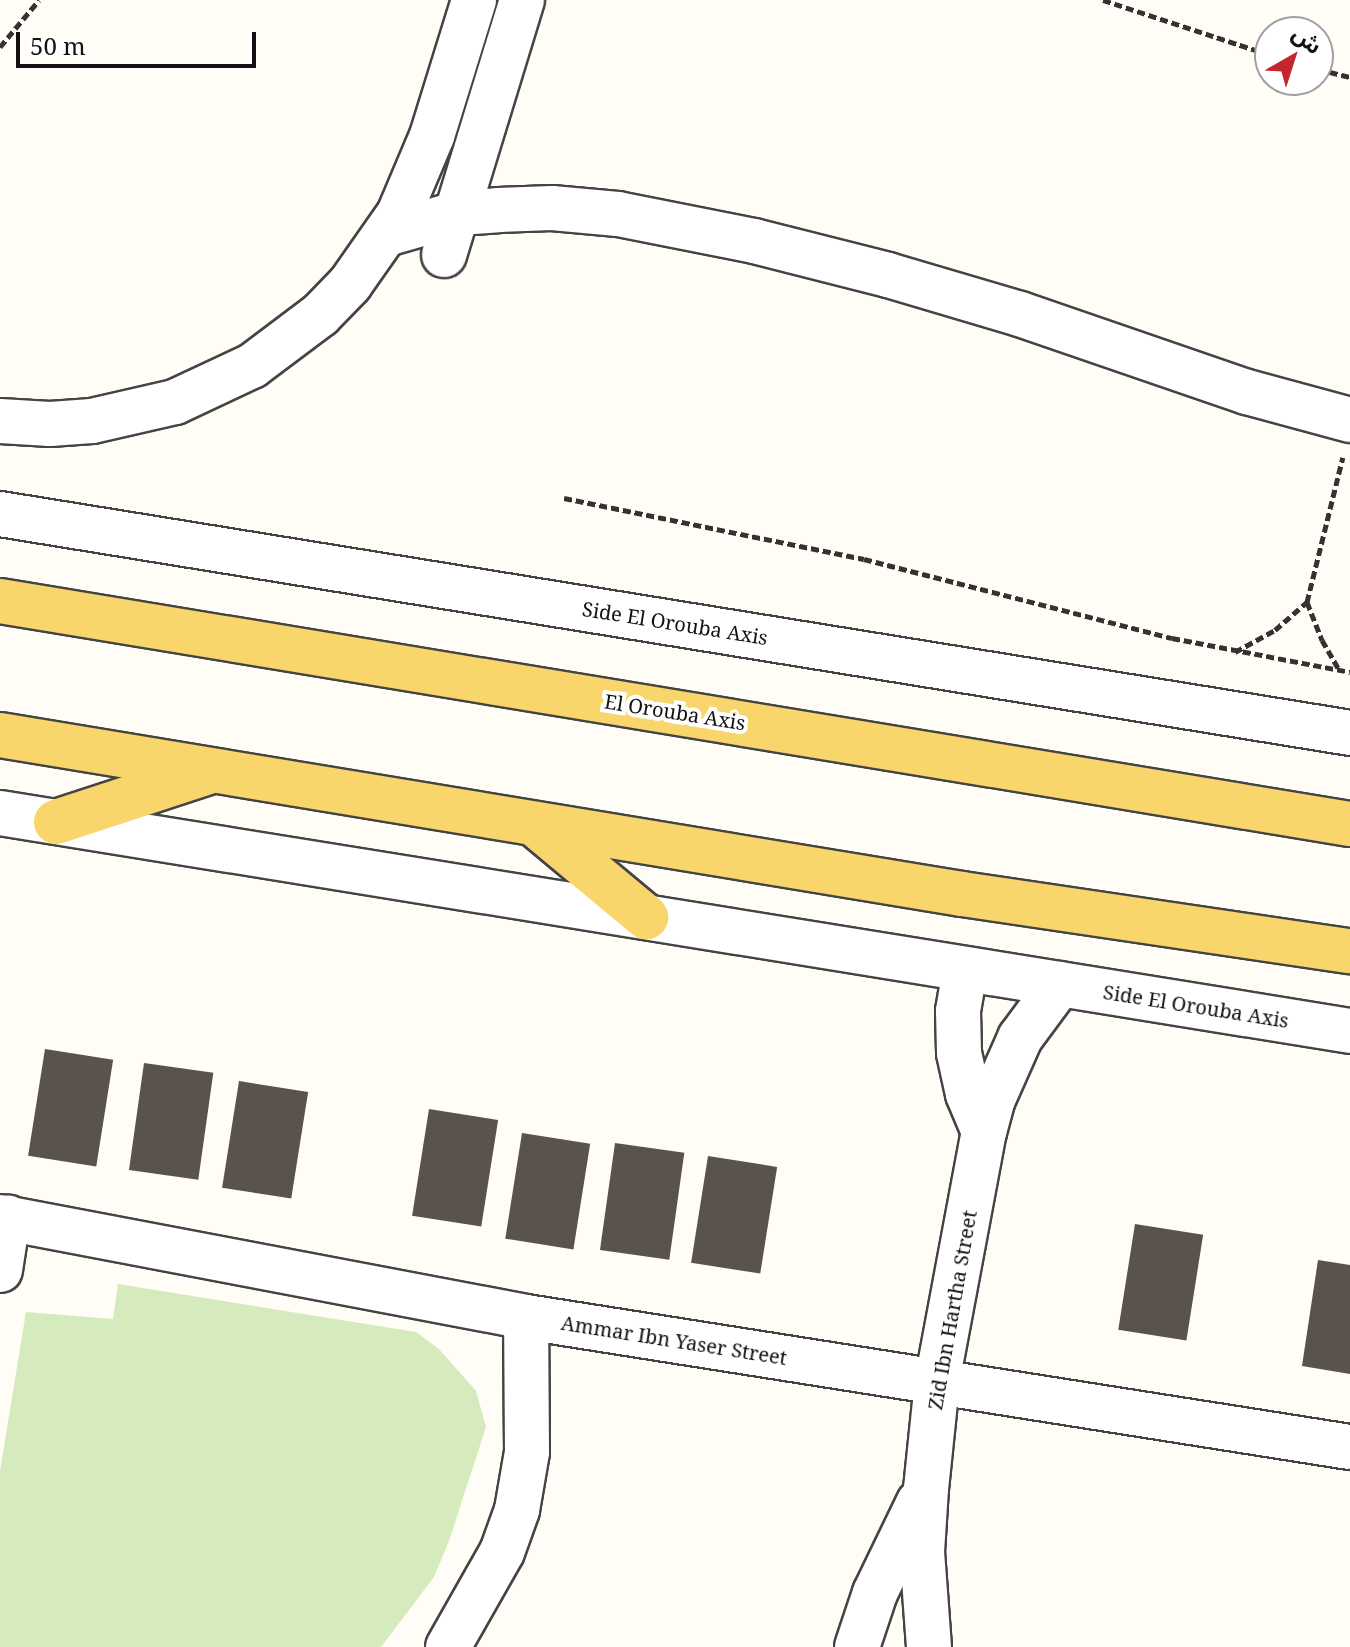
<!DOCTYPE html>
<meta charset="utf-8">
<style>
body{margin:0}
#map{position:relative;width:1350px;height:1647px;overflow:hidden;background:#fffdf5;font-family:"Noto Serif","Noto Sans Arabic",serif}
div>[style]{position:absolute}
.green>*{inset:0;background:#d5ebbd}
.building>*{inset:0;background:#5a524d;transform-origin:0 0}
.path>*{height:5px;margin-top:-2.5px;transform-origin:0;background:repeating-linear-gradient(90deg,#333 0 8px,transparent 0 12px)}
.roads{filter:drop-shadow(2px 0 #444) drop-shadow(-2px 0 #444) drop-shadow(0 2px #444) drop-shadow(0 -2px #444)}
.minor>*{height:44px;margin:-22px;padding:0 22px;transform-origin:22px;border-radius:22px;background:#fff}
.major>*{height:44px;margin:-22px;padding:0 22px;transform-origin:22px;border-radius:22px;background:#f9d66b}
span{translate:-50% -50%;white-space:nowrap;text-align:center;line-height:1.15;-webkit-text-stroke:8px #fff;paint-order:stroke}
.street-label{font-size:20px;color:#111}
.north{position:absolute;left:1254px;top:16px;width:80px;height:80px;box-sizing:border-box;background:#fff;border:2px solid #a0a0a0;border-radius:50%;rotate:39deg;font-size:22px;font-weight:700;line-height:32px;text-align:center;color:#111}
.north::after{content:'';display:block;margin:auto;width:28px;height:36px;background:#c4262e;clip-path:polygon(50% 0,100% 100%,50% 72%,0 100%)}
.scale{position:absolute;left:16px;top:32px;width:240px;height:36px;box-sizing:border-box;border:4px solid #111;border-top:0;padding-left:10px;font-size:24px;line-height:28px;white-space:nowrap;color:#111;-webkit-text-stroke:6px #fff;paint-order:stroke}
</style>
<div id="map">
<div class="green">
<i style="clip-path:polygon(118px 1284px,416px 1332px,439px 1349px,476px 1391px,486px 1427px,449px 1541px,434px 1577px,381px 1647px,0 1647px,0 1471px,26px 1312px,113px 1319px)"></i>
</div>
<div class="building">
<i style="left:45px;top:1049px;width:69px;height:108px;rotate:9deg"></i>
<i style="left:144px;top:1063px;width:70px;height:108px;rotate:8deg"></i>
<i style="left:239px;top:1081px;width:70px;height:108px;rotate:9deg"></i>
<i style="left:429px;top:1109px;width:70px;height:108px;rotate:9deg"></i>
<i style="left:522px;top:1133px;width:69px;height:107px;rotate:9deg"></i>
<i style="left:615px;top:1143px;width:70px;height:108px;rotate:8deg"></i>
<i style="left:708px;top:1156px;width:70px;height:108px;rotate:9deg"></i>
<i style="left:1135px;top:1224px;width:69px;height:107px;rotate:9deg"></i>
<i style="clip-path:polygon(1318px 1260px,1350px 1265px,1350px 1374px,1302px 1366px)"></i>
</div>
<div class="path">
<i style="left:1103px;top:0;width:176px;rotate:18.2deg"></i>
<i style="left:0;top:47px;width:61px;rotate:-50.3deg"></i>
<i style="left:1318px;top:69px;width:33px;rotate:14deg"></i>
<i style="left:564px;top:498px;width:306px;rotate:11.5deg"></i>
<i style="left:864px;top:559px;width:318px;rotate:14.4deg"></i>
<i style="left:1172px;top:638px;width:181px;rotate:10.8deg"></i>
<i style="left:1307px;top:602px;width:41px;rotate:68.5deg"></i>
<i style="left:1322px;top:640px;width:34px;rotate:60deg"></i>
<i style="left:1235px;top:652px;width:46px;rotate:-28.8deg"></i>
<i style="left:1275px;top:630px;width:43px;rotate:-41.2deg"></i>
<i style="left:1307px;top:602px;width:149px;rotate:-76.1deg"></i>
</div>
<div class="roads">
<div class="minor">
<i style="left:386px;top:234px;width:76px;rotate:-16deg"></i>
<i style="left:459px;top:213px;width:39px;rotate:-4deg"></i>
<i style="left:498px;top:210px;width:54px;rotate:-2.1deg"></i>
<i style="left:552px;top:208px;width:66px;rotate:5.2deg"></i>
<i style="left:618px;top:214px;width:139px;rotate:11.2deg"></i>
<i style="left:754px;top:241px;width:138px;rotate:14.2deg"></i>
<i style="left:888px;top:275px;width:138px;rotate:16.5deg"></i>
<i style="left:1020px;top:314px;width:240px;rotate:19deg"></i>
<i style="left:1247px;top:392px;width:107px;rotate:15.2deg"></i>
<i style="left:444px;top:255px;width:267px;rotate:-73deg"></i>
<i style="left:0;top:421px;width:50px;rotate:3.4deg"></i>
<i style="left:50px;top:424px;width:42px;rotate:-4.1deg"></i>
<i style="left:92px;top:421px;width:85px;rotate:-12.9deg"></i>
<i style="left:175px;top:402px;width:85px;rotate:-25.1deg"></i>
<i style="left:252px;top:366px;width:85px;rotate:-36.9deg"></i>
<i style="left:320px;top:315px;width:43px;rotate:-45.9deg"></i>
<i style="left:350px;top:284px;width:85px;rotate:-55deg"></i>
<i style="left:399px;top:214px;width:85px;rotate:-67.1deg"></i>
<i style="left:432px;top:136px;width:142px;rotate:-72.8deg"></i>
<i style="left:0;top:514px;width:1368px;rotate:9.21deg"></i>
<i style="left:0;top:813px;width:1367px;rotate:9.17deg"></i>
<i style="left:965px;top:970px;width:42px;rotate:99.7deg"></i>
<i style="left:958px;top:1011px;width:42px;rotate:88.6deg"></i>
<i style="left:959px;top:1053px;width:42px;rotate:77.6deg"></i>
<i style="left:968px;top:1094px;width:41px;rotate:67.2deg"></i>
<i style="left:0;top:1217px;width:535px;rotate:10.76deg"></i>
<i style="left:526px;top:1317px;width:834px;rotate:8.97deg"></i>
<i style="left:0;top:1270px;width:53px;rotate:-81.3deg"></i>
<i style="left:448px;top:1647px;width:109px;rotate:-60.4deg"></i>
<i style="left:502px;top:1552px;width:45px;rotate:-70.3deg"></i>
<i style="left:517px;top:1510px;width:59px;rotate:-80.2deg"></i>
<i style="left:527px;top:1452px;width:135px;rotate:-90.4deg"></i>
<i style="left:857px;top:1647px;width:57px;rotate:-71.6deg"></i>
<i style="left:875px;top:1593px;width:101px;rotate:-64.2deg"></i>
<i style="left:929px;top:1647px;width:95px;rotate:-94.2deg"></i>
<i style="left:922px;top:1552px;width:63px;rotate:-86.4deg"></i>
<i style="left:926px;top:1489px;width:108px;rotate:-84.1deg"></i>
<i style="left:937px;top:1382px;width:254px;rotate:-79.4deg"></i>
<i style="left:984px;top:1132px;width:34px;rotate:-75deg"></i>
<i style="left:993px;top:1099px;width:67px;rotate:-66.1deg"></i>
<i style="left:1020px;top:1038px;width:67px;rotate:-53.5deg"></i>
</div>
<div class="major">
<i style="left:0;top:601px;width:1368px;rotate:9.38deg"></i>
<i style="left:0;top:735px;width:975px;rotate:9.39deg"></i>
<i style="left:962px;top:894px;width:392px;rotate:8.4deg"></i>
<i style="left:56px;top:822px;width:158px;rotate:-18.1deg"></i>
<i style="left:538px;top:827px;width:141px;rotate:39.8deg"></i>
</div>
</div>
<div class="street-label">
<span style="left:675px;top:623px;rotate:9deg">Side El Orouba Axis</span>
<span style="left:675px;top:712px;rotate:9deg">El Orouba Axis</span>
<span style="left:1196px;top:1006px;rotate:9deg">Side El Orouba Axis</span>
<span style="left:952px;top:1310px;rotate:-80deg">Zid Ibn Hartha Street</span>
<span style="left:674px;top:1340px;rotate:9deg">Ammar Ibn Yaser Street</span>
</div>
<div class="north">ش</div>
<div class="scale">50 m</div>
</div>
